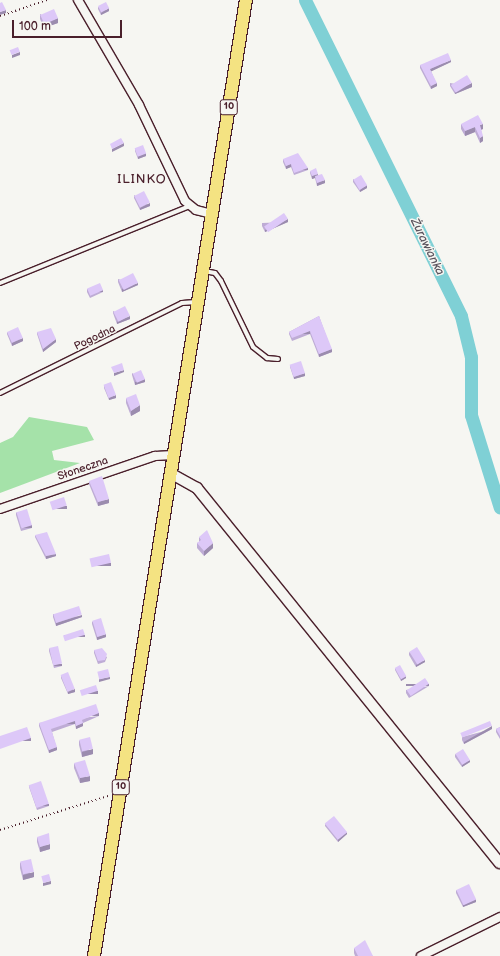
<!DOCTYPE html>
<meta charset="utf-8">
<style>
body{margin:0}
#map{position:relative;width:500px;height:956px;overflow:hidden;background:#f6f6f2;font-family:"Balsamiq Sans",sans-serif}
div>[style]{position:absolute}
.green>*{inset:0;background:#a5e2a9}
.river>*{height:13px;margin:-6.5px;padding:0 6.5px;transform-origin:6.5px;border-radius:6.5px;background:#7fd0d5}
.path>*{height:1.5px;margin-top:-0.75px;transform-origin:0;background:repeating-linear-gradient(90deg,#4a1f2b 0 1px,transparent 0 4px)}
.roads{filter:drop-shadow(1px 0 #4a1f2b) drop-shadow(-1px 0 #4a1f2b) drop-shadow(0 1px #4a1f2b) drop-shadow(0 -1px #4a1f2b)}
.service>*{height:4px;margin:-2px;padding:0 2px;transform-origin:2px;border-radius:2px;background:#f6f6f2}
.minor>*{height:8px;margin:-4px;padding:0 4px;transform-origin:4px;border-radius:4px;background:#f6f6f2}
.tertiary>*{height:10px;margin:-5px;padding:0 5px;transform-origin:5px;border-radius:5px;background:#f6f6f2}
.primary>*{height:12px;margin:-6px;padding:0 6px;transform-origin:6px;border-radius:6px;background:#f4e382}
.wall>*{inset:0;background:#beacd5}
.shaded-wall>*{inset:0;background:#9b8cae;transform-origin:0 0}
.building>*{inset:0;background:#ddc8f8;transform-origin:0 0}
span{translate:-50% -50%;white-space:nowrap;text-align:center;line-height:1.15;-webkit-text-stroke:3px #f6f6f2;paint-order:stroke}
.shield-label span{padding:1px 3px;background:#f6f6f2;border:1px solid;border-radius:3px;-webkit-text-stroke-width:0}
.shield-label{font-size:10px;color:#4a1f2b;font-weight:700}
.street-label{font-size:11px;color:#4a1f2b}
.water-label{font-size:12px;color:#5a545e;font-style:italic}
.quarter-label{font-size:13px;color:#4a1f2b;letter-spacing:1px}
.scale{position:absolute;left:12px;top:20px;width:110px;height:18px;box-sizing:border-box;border:2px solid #4a1f2b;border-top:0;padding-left:5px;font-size:12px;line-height:14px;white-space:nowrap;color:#4a1f2b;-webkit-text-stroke:3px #f6f6f2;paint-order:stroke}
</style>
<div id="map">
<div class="green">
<i style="clip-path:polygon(29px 417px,87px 427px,94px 440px,52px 451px,54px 460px,80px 463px,0 493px,0 443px,13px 437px)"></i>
</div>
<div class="river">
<i style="left:305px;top:0;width:352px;rotate:63.7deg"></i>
<i style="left:461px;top:316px;width:42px;rotate:76.3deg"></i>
<i style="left:471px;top:357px;width:58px;rotate:90deg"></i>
<i style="left:471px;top:415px;width:97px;rotate:72.7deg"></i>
</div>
<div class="path">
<i style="left:0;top:16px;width:50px;rotate:-18.8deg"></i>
<i style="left:0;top:830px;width:116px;rotate:-17.5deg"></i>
</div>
<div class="roads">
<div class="service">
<i style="left:204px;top:271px;width:11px;rotate:10deg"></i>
<i style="left:215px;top:273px;width:10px;rotate:53deg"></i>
<i style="left:221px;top:281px;width:73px;rotate:64.1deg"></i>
<i style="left:253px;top:347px;width:18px;rotate:38deg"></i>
<i style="left:267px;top:358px;width:11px;rotate:5deg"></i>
<i style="left:0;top:283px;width:205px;rotate:-22.1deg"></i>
<i style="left:0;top:393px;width:203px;rotate:-26.3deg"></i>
<i style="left:182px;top:303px;width:14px;rotate:-4deg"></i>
</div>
<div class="minor">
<i style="left:78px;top:0;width:121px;rotate:59.8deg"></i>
<i style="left:139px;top:105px;width:106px;rotate:64.4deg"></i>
<i style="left:185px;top:201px;width:14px;rotate:39deg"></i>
<i style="left:196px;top:210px;width:16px;rotate:14deg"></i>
<i style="left:0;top:509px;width:164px;rotate:-18.9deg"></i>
<i style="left:155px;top:456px;width:18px;rotate:-3deg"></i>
<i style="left:421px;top:956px;width:88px;rotate:-26.3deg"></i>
</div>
<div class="tertiary">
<i style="left:170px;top:473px;width:31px;rotate:29deg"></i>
<i style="left:197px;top:488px;width:482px;rotate:51.1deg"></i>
</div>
<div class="primary">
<i style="left:94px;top:956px;width:968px;rotate:-80.97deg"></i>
</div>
</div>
<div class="wall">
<i style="clip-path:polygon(98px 7px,109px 11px,101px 15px,98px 9px)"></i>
<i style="clip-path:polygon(40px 14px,58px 23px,44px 28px,40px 19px)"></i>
<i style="clip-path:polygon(451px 62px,431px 71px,437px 86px,431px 89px,420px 68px,420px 65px)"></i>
<i style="clip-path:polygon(450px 83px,472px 87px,455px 94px,450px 86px)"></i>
<i style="clip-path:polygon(461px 124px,483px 129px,481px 130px,483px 141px,480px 143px,475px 132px,465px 136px,461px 129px)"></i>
<i style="clip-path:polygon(135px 148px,146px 156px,138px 159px,135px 151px)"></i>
<i style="clip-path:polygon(283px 159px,308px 170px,294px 175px,291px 167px,286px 169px,283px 162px)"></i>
<i style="clip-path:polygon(310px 171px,318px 175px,325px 183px,317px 186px,315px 178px,312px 179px,310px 173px)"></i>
<i style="clip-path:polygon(353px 179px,367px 188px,360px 192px,353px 182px)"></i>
<i style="clip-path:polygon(134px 195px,150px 206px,140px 210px,134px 198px)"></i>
<i style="clip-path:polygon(288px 222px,265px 232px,262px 226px,262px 223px)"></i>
<i style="clip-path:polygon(118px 279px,138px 285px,122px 292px,118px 282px)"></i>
<i style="clip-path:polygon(87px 289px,103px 292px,90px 298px,87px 292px)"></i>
<i style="clip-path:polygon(113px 311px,130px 319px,117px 324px,113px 313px)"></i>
<i style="clip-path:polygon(319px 316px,332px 352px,319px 357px,310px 334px,292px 341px,289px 334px,289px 332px)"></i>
<i style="clip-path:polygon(7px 332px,23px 341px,12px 346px,7px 334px)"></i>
<i style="clip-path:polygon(37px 332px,56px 342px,43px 352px,37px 334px)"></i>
<i style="clip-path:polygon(290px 365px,305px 376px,294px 379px,290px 367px)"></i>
<i style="clip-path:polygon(132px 373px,145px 382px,135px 385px,132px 375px)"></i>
<i style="clip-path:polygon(104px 385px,116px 398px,109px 400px,104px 388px)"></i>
<i style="clip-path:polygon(126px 398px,140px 411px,131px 416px,126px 403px)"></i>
<i style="clip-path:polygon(89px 481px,109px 503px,98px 506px,89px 484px)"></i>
<i style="clip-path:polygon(16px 512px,32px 528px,21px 531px,16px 515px)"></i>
<i style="clip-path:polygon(35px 535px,56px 556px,46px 559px,35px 537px)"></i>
<i style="clip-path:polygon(199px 537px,213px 548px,204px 556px,197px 548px,197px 543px,199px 542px)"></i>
<i style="clip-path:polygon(53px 614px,82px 617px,56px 626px,53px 617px)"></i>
<i style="clip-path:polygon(92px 621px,106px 637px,97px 640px,92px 624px)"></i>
<i style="clip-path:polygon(49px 648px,62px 666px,54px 668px,49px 651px)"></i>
<i style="clip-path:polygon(94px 650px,107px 657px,105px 662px,98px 664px,94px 653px)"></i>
<i style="clip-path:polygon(409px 652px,425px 662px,416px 667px,409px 655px)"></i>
<i style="clip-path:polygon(395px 668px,406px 678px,401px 681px,395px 670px)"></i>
<i style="clip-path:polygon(61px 675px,75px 692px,68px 694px,61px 678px)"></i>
<i style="clip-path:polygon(429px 686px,409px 698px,406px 693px,406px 690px)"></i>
<i style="clip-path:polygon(99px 716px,83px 723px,83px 726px,76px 729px,75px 724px,52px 732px,57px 750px,49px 753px,39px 726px,39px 723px)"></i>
<i style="clip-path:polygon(500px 727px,500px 739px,496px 732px,496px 729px)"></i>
<i style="clip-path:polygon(492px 729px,464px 744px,462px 740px,462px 737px)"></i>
<i style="clip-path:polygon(79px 740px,93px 754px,82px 757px,79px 745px)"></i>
<i style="clip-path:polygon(455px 754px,470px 762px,462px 767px,455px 757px)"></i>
<i style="clip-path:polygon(74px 763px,90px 781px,80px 783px,74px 768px)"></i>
<i style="clip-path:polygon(29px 785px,49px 806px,37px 810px,29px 787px)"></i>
<i style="clip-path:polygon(325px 824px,347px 834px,338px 842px,325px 826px)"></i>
<i style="clip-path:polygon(37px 837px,50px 849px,40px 852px,37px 842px)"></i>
<i style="clip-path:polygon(20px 862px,34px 877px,23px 880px,20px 868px)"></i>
<i style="clip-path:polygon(456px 890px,476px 902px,463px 907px,456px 893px)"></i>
<i style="clip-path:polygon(354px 948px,373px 956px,355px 956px,354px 953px)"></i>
</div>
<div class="shaded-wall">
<i style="clip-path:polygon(109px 8px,109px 11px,101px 15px,101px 13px)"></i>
<i style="clip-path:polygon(6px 10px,6px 13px,0 15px,0 12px)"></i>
<i style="clip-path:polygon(58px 18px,58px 23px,44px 28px,44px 23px)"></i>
<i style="clip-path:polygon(20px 52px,20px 55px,12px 58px,12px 55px)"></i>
<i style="clip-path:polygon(451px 60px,451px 62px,430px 72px,430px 69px)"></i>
<i style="clip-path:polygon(437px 83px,437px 86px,431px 89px,431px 86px)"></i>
<i style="clip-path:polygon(472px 83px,472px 87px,455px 94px,455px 91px)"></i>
<i style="clip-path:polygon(483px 124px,483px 129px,480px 130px,480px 125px)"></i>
<i style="clip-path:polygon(475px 127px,475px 132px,465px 136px,465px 131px)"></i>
<i style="clip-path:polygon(483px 136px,483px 141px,480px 143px,480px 138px)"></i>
<i style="clip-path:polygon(124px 143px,124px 146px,112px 152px,112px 149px)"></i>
<i style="clip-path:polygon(146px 153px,146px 156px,138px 159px,138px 156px)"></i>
<i style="clip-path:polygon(291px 164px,291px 167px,286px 169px,286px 166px)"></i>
<i style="left:308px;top:168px;width:2px;height:15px;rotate:90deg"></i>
<i style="clip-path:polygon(318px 174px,318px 177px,315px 176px,315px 178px,312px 179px,312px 176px)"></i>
<i style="clip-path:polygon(325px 180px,325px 183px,317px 186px,317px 183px)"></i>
<i style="clip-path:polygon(367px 185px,367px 188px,360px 192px,360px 190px)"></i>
<i style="clip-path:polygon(150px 203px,150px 206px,140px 210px,140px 208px)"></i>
<i style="clip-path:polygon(288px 219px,288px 222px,265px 232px,265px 230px)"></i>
<i style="clip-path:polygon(138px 283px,138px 285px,122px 292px,122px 289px)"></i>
<i style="left:103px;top:290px;width:2px;height:14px;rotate:90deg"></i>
<i style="clip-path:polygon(130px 316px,130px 319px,117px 324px,117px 322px)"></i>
<i style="left:310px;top:331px;width:3px;height:19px;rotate:90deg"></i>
<i style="clip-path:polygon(23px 338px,23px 341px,12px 346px,12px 343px)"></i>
<i style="clip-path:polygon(56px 339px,56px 342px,43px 352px,43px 349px)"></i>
<i style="clip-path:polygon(332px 349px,332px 352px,319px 357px,319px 354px)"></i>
<i style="clip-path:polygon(124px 370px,124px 372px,114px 376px,114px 373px)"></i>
<i style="clip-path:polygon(305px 373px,305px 376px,294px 379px,294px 377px)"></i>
<i style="clip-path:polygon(145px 379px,145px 382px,135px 385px,135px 382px)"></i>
<i style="clip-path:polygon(116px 395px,116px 398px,109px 400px,109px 398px)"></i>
<i style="clip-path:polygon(140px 405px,140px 411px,131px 416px,131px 411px)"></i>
<i style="clip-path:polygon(109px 499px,109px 503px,98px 506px,98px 502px)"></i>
<i style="left:67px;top:506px;width:3px;height:15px;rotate:90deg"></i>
<i style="left:32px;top:525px;width:3px;height:11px;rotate:90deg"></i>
<i style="clip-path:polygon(213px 543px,213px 548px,204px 556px,204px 551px)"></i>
<i style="clip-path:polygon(56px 554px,56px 556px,46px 559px,46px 556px)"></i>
<i style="left:111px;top:563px;width:3px;height:19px;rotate:90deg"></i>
<i style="clip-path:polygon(82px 615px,82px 617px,56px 626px,56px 623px)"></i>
<i style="clip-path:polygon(106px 634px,106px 637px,97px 640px,97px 637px)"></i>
<i style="left:85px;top:635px;width:2px;height:21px;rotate:90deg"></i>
<i style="clip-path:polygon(425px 660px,425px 662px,416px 667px,416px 665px)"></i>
<i style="left:62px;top:664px;width:2px;height:8px;rotate:90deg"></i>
<i style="clip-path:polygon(406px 676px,406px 678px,401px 681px,401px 679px)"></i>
<i style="clip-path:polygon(110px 677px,110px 679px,99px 682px,99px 679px)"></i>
<i style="left:429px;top:684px;width:2px;height:23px;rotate:90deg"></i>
<i style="clip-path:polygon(75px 689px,75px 692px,68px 694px,68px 692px)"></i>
<i style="left:98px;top:691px;width:3px;height:17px;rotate:90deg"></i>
<i style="left:99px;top:713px;width:3px;height:18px;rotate:90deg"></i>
<i style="left:75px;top:721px;width:3px;height:25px;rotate:90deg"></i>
<i style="clip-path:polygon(83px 723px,83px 726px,76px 729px,76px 726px)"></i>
<i style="clip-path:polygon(492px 726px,492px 729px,464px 744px,464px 742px)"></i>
<i style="left:31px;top:738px;width:3px;height:33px;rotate:90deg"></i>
<i style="clip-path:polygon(57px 747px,57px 750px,49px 753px,49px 750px)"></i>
<i style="clip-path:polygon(93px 749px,93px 754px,82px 757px,82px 752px)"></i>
<i style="clip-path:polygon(470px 760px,470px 762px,462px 767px,462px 765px)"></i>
<i style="clip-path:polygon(90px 776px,90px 781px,80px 783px,80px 778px)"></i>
<i style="left:49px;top:804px;width:2px;height:13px;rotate:90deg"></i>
<i style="clip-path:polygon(347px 832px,347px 834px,338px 842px,338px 839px)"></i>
<i style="clip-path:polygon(50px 844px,50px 849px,40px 852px,40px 847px)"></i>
<i style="clip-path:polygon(34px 872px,34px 877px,23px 880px,23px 875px)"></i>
<i style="clip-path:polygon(51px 881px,51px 884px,43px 886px,43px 883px)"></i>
<i style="clip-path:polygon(476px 899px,476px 902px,463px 907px,463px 905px)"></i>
</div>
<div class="building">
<i style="clip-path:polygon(2px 2px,6px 10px,0 12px,0 3px)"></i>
<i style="left:106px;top:2px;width:7px;height:9px;rotate:63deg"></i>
<i style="left:54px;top:9px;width:10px;height:15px;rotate:66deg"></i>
<i style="left:18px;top:47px;width:5px;height:9px;rotate:68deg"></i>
<i style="clip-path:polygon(448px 53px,451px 60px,430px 69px,437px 83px,431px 86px,420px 65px)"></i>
<i style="left:467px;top:75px;width:9px;height:19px;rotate:58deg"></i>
<i style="clip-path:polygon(478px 115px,483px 124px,480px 125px,483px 136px,480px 138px,475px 127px,465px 131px,461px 124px)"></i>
<i style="clip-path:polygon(121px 138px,124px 143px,112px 149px,110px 144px)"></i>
<i style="left:143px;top:145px;width:9px;height:9px;rotate:69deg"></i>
<i style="clip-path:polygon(298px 153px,308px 168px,294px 173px,291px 164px,286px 166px,283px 159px)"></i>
<i style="clip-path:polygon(316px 168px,318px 174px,312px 176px,310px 171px)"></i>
<i style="clip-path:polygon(322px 174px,325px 180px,317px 183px,315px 176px)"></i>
<i style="left:361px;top:175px;width:12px;height:9px;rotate:59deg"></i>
<i style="left:144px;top:191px;width:13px;height:11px;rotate:63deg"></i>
<i style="left:284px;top:213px;width:7px;height:24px;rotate:56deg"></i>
<i style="left:133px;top:273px;width:11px;height:16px;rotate:63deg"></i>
<i style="left:100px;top:283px;width:8px;height:14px;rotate:67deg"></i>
<i style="left:125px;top:306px;width:11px;height:13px;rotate:63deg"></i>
<i style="clip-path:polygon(319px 316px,332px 349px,319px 354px,310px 331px,292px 338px,289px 332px)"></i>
<i style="left:18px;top:327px;width:12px;height:12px;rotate:66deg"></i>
<i style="clip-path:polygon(51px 328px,56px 339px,43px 349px,37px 332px)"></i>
<i style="left:301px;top:361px;width:13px;height:12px;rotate:72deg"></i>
<i style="clip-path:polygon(122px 363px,124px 370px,114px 373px,111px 367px)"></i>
<i style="left:141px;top:370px;width:10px;height:9px;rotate:66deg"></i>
<i style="left:111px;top:382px;width:14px;height:8px;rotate:69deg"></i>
<i style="clip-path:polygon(136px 394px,140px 405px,131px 411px,126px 398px)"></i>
<i style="clip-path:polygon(102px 476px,109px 499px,98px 502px,89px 481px)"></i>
<i style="left:64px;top:497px;width:9px;height:15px;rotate:72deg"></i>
<i style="left:27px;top:509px;width:17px;height:11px;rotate:73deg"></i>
<i style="clip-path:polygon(207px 530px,213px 543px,204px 551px,197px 543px,201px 540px,199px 537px)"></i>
<i style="clip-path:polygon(47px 532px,56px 554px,46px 556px,35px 535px)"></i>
<i style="left:109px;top:554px;width:9px;height:20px;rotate:77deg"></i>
<i style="left:79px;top:606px;width:9px;height:27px;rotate:72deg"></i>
<i style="left:101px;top:618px;width:17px;height:9px;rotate:73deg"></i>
<i style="left:83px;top:629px;width:6px;height:21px;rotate:72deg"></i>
<i style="left:58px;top:646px;width:18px;height:9px;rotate:77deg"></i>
<i style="left:417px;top:647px;width:15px;height:9px;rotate:58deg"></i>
<i style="clip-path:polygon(102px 648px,107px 654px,105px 660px,98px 661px,94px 650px)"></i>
<i style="left:400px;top:665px;width:13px;height:6px;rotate:61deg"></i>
<i style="left:108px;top:669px;width:8px;height:11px;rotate:76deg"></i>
<i style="left:68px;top:672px;width:18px;height:8px;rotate:68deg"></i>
<i style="left:425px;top:678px;width:7px;height:22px;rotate:56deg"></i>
<i style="left:96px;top:685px;width:6px;height:17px;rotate:72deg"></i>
<i style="clip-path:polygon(96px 704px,99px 713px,82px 720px,83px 723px,76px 726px,75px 721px,51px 729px,57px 747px,49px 750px,39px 723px)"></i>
<i style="left:490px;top:721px;width:5px;height:32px;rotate:68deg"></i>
<i style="clip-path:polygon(27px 727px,31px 738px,0 749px,0 736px)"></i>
<i style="clip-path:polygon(500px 727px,500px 736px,496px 729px)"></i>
<i style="left:90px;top:737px;width:12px;height:11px;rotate:76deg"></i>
<i style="left:463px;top:749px;width:13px;height:9px;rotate:58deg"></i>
<i style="clip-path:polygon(85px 760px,90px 776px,80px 778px,74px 763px)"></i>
<i style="left:41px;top:781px;width:24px;height:13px;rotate:71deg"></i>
<i style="left:334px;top:816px;width:21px;height:12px;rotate:51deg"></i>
<i style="clip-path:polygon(49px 833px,50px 844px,40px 847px,37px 837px)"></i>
<i style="left:31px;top:859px;width:13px;height:11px;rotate:77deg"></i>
<i style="left:49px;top:874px;width:7px;height:8px;rotate:74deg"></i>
<i style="left:469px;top:884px;width:17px;height:14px;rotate:65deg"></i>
<i style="clip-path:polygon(365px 940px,373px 956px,358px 956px,354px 948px)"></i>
</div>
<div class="shield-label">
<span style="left:229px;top:107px">10</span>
<span style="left:121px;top:787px">10</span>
</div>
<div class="street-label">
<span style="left:95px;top:338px;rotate:-26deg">Pogodna</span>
<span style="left:83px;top:469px;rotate:-19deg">Słoneczna</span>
</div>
<div class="water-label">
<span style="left:427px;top:247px;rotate:64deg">Żurawianka</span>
</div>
<div class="quarter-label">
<span style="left:142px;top:179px">ILINKO</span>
</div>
<div class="scale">100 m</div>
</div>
